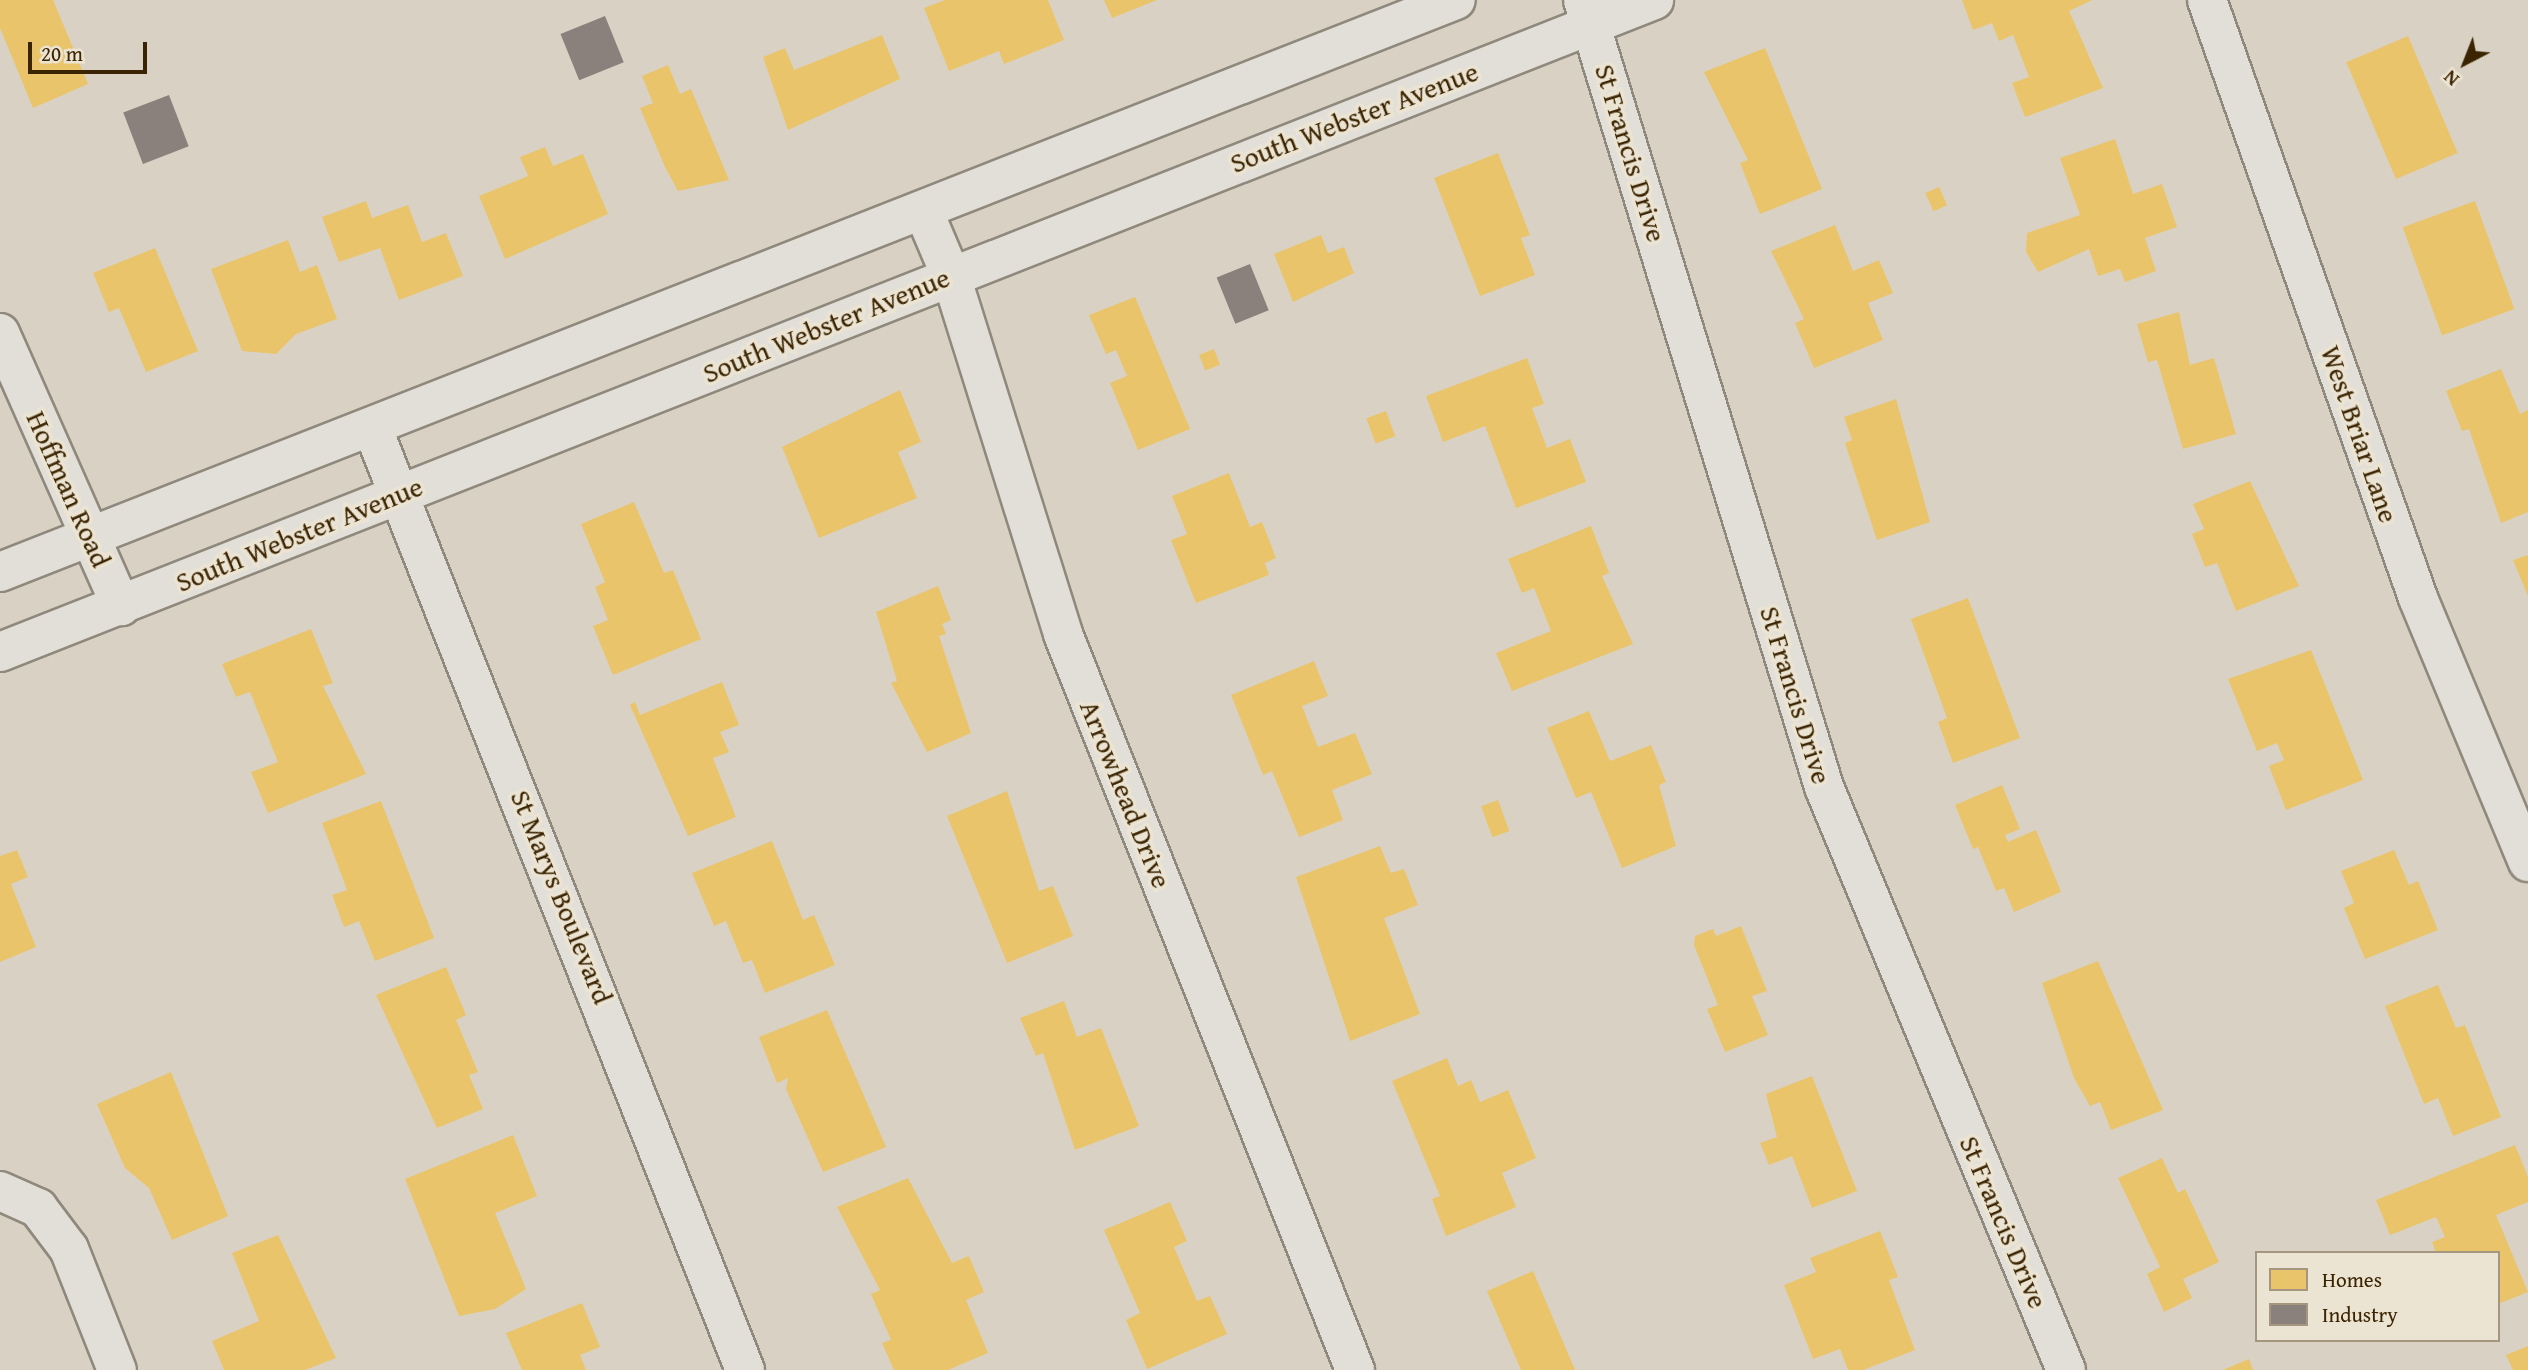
<!DOCTYPE html>
<style>
body{margin:0}
#map{position:relative;width:2528px;height:1370px;overflow:hidden;background:#d9d2c4;font-family:"Gentium Book Plus",serif}
div>[style]{position:absolute}
.homes>*{inset:0;background:#e9c46a;transform-origin:0 0}
.industry>*{inset:0;background:#8a817c;transform-origin:0 0}
.roads{filter:drop-shadow(2px 0 #8f887c) drop-shadow(-2px 0 #8f887c) drop-shadow(0 2px #8f887c) drop-shadow(0 -2px #8f887c)}
.street>*{height:38px;margin:-19px;padding:0 19px;transform-origin:19px;border-radius:19px;background:#e2dfd8}
.secondary>*{height:38px;margin:-19px;padding:0 19px;transform-origin:19px;border-radius:19px;background:#e2dfd8}
span{translate:-50% -50%;white-space:nowrap;text-align:center;line-height:1.15;-webkit-text-stroke:7px #ece4d3;paint-order:stroke}
.street-label{font-size:28px;color:#3b2401}
.legend{position:absolute;left:2255px;top:1251px;width:245px;height:91px;box-sizing:border-box;background:#ece4d3;border:2px solid #a5977f;margin:0;padding:9px 12px;list-style:none;font-size:21px;color:#3b2401}
.legend li{display:flex;align-items:center;gap:14px;height:35px}
.legend b{width:35px;border:2px solid #a5977f}
.north{position:absolute;left:2430px;top:28px;width:70px;height:70px;-webkit-text-stroke:5px #ece4d3;paint-order:stroke;rotate:222deg;font-size:19px;font-weight:700;line-height:28px;text-align:center;color:#3b2401}
.north::after{content:'';display:block;margin:auto;width:24px;height:32px;background:#3b2401;clip-path:polygon(50% 0,100% 100%,50% 72%,0 100%)}
.scale{position:absolute;left:28px;top:42px;width:119px;height:32px;box-sizing:border-box;border:4px solid #3b2401;border-top:0;padding-left:9px;font-size:21px;line-height:24px;white-space:nowrap;color:#3b2401;-webkit-text-stroke:5px #ece4d3;paint-order:stroke}
</style>
<div id="map">
<div class="homes">
<i style="clip-path:polygon(0 0,53px 0,88px 84px,33px 108px,0 28px)"></i>
<i style="clip-path:polygon(945px 0,1048px 0,1064px 40px,1004px 64px,999px 51px,949px 71px,924px 8px)"></i>
<i style="clip-path:polygon(1104px 0,1157px 0,1112px 18px)"></i>
<i style="clip-path:polygon(1962px 0,2092px 0,2069px 11px,2103px 88px,2025px 117px,2012px 83px,2029px 77px,2013px 35px,1999px 41px,1992px 23px,1973px 30px)"></i>
<i style="clip-path:polygon(882px 35px,900px 79px,788px 130px,763px 57px,785px 48px,794px 70px)"></i>
<i style="left:2408px;top:36px;width:127px;height:67px;rotate:67deg"></i>
<i style="clip-path:polygon(1765px 48px,1822px 189px,1760px 214px,1740px 163px,1748px 160px,1704px 72px)"></i>
<i style="clip-path:polygon(668px 65px,680px 94px,691px 89px,729px 180px,678px 191px,665px 167px,640px 108px,653px 103px,642px 76px)"></i>
<i style="clip-path:polygon(2115px 139px,2133px 194px,2162px 184px,2177px 227px,2145px 238px,2156px 271px,2125px 282px,2120px 269px,2098px 276px,2089px 249px,2038px 272px,2026px 252px,2027px 233px,2080px 215px,2060px 158px)"></i>
<i style="clip-path:polygon(545px 147px,553px 166px,583px 154px,608px 214px,505px 259px,479px 196px,528px 176px,520px 157px)"></i>
<i style="clip-path:polygon(1498px 153px,1530px 235px,1521px 238px,1535px 275px,1480px 296px,1434px 178px)"></i>
<i style="left:1939px;top:187px;width:20px;height:15px;rotate:66deg"></i>
<i style="clip-path:polygon(366px 201px,372px 218px,408px 205px,422px 242px,446px 233px,463px 276px,399px 300px,380px 248px,339px 262px,322px 217px)"></i>
<i style="left:2475px;top:201px;width:115px;height:77px;rotate:70deg"></i>
<i style="clip-path:polygon(1835px 225px,1853px 271px,1879px 260px,1893px 293px,1868px 303px,1883px 340px,1814px 368px,1795px 323px,1804px 319px,1771px 251px)"></i>
<i style="clip-path:polygon(1321px 235px,1328px 253px,1344px 247px,1354px 273px,1293px 302px,1274px 254px)"></i>
<i style="clip-path:polygon(288px 240px,300px 272px,317px 265px,337px 319px,296px 334px,276px 354px,242px 351px,211px 269px)"></i>
<i style="clip-path:polygon(155px 248px,198px 351px,146px 372px,119px 308px,109px 312px,93px 273px)"></i>
<i style="clip-path:polygon(1135px 297px,1190px 429px,1138px 450px,1110px 383px,1127px 376px,1116px 350px,1106px 354px,1089px 315px)"></i>
<i style="clip-path:polygon(2179px 312px,2190px 365px,2214px 358px,2236px 434px,2183px 449px,2157px 360px,2148px 362px,2137px 324px)"></i>
<i style="left:1214px;top:349px;width:17px;height:16px;rotate:69deg"></i>
<i style="clip-path:polygon(1527px 358px,1544px 404px,1532px 408px,1547px 448px,1570px 439px,1586px 482px,1516px 508px,1485px 426px,1443px 442px,1426px 396px)"></i>
<i style="clip-path:polygon(2501px 369px,2520px 414px,2528px 410px,2528px 512px,2501px 523px,2469px 429px,2462px 431px,2446px 391px)"></i>
<i style="clip-path:polygon(900px 390px,921px 442px,898px 452px,917px 498px,819px 538px,782px 447px)"></i>
<i style="clip-path:polygon(1896px 399px,1930px 522px,1877px 540px,1845px 443px,1852px 440px,1844px 417px)"></i>
<i style="left:1386px;top:411px;width:27px;height:21px;rotate:70deg"></i>
<i style="clip-path:polygon(1229px 473px,1250px 527px,1262px 522px,1276px 558px,1265px 563px,1269px 575px,1196px 603px,1171px 540px,1187px 534px,1172px 496px)"></i>
<i style="clip-path:polygon(2250px 481px,2299px 586px,2236px 611px,2217px 563px,2205px 567px,2192px 534px,2204px 529px,2193px 504px)"></i>
<i style="clip-path:polygon(634px 502px,664px 573px,673px 570px,701px 639px,613px 675px,593px 626px,608px 620px,595px 587px,605px 582px,581px 524px)"></i>
<i style="clip-path:polygon(1591px 526px,1609px 573px,1602px 576px,1633px 644px,1512px 691px,1496px 653px,1551px 631px,1534px 588px,1522px 593px,1508px 559px)"></i>
<i style="clip-path:polygon(2528px 555px,2528px 596px,2513px 560px)"></i>
<i style="clip-path:polygon(938px 586px,951px 620px,942px 624px,946px 634px,939px 636px,971px 733px,927px 752px,891px 683px,897px 681px,876px 612px)"></i>
<i style="clip-path:polygon(1968px 598px,2020px 738px,1953px 763px,1938px 722px,1947px 718px,1911px 619px)"></i>
<i style="clip-path:polygon(311px 629px,333px 683px,323px 686px,366px 774px,268px 813px,251px 772px,278px 762px,250px 692px,236px 697px,222px 664px)"></i>
<i style="clip-path:polygon(2311px 650px,2363px 780px,2286px 810px,2269px 766px,2284px 760px,2277px 743px,2257px 751px,2228px 679px)"></i>
<i style="clip-path:polygon(1314px 661px,1328px 696px,1302px 706px,1318px 747px,1355px 733px,1372px 774px,1332px 790px,1343px 820px,1299px 837px,1272px 771px,1263px 775px,1231px 695px)"></i>
<i style="clip-path:polygon(722px 682px,739px 725px,720px 732px,729px 752px,713px 758px,736px 817px,688px 836px,630px 705px,635px 702px,640px 715px)"></i>
<i style="clip-path:polygon(1589px 711px,1610px 761px,1651px 745px,1666px 782px,1659px 785px,1676px 846px,1622px 868px,1591px 792px,1576px 798px,1547px 728px)"></i>
<i style="clip-path:polygon(2002px 785px,2020px 829px,2005px 835px,2008px 842px,2036px 830px,2061px 892px,2014px 912px,2004px 888px,1996px 891px,1978px 847px,1973px 849px,1955px 805px)"></i>
<i style="clip-path:polygon(1007px 791px,1039px 891px,1053px 886px,1073px 936px,1007px 963px,947px 816px)"></i>
<i style="left:1498px;top:800px;width:33px;height:18px;rotate:70deg"></i>
<i style="clip-path:polygon(381px 801px,434px 938px,375px 961px,359px 921px,344px 927px,332px 895px,347px 890px,322px 823px)"></i>
<i style="clip-path:polygon(772px 841px,803px 920px,814px 915px,835px 965px,765px 993px,752px 960px,743px 963px,726px 921px,714px 926px,692px 873px)"></i>
<i style="clip-path:polygon(1380px 846px,1391px 873px,1404px 869px,1418px 905px,1384px 918px,1420px 1014px,1350px 1041px,1296px 877px)"></i>
<i style="clip-path:polygon(17px 850px,28px 877px,11px 884px,36px 947px,0 962px,0 856px)"></i>
<i style="clip-path:polygon(2394px 850px,2409px 885px,2418px 881px,2438px 930px,2365px 959px,2344px 908px,2354px 903px,2341px 871px)"></i>
<i style="clip-path:polygon(1741px 926px,1767px 991px,1752px 996px,1768px 1035px,1725px 1052px,1707px 1009px,1718px 1005px,1694px 945px,1695px 936px,1713px 929px,1716px 936px)"></i>
<i style="clip-path:polygon(2098px 961px,2163px 1110px,2111px 1130px,2100px 1102px,2090px 1106px,2074px 1078px,2042px 983px)"></i>
<i style="clip-path:polygon(446px 967px,466px 1015px,456px 1020px,478px 1072px,469px 1075px,483px 1109px,437px 1128px,376px 995px)"></i>
<i style="clip-path:polygon(2438px 985px,2456px 1028px,2465px 1025px,2501px 1117px,2453px 1136px,2438px 1098px,2424px 1104px,2385px 1006px)"></i>
<i style="clip-path:polygon(1064px 1001px,1077px 1037px,1101px 1028px,1139px 1126px,1075px 1150px,1043px 1053px,1036px 1056px,1020px 1018px)"></i>
<i style="clip-path:polygon(827px 1010px,886px 1147px,823px 1172px,786px 1089px,788px 1078px,777px 1083px,759px 1037px)"></i>
<i style="clip-path:polygon(1447px 1058px,1458px 1086px,1471px 1080px,1480px 1102px,1508px 1090px,1536px 1158px,1502px 1173px,1516px 1207px,1446px 1236px,1432px 1199px,1440px 1196px,1392px 1081px)"></i>
<i style="clip-path:polygon(171px 1072px,228px 1216px,172px 1240px,149px 1188px,125px 1168px,97px 1104px)"></i>
<i style="clip-path:polygon(1812px 1076px,1857px 1191px,1812px 1208px,1792px 1156px,1769px 1165px,1760px 1143px,1777px 1137px,1766px 1094px)"></i>
<i style="clip-path:polygon(513px 1135px,537px 1196px,495px 1213px,526px 1289px,495px 1309px,459px 1316px,405px 1179px)"></i>
<i style="clip-path:polygon(2515px 1145px,2528px 1177px,2528px 1202px,2496px 1215px,2528px 1292px,2498px 1304px,2498px 1253px,2436px 1253px,2432px 1242px,2445px 1237px,2436px 1217px,2390px 1235px,2376px 1200px)"></i>
<i style="clip-path:polygon(2162px 1158px,2178px 1193px,2185px 1189px,2219px 1262px,2183px 1279px,2192px 1298px,2164px 1312px,2147px 1274px,2160px 1267px,2118px 1178px)"></i>
<i style="clip-path:polygon(908px 1178px,952px 1263px,969px 1256px,984px 1292px,966px 1300px,988px 1353px,948px 1370px,894px 1370px,882px 1343px,891px 1340px,871px 1294px,880px 1290px,837px 1207px)"></i>
<i style="clip-path:polygon(1170px 1202px,1187px 1241px,1174px 1247px,1197px 1301px,1210px 1296px,1227px 1334px,1147px 1369px,1126px 1320px,1140px 1313px,1104px 1230px)"></i>
<i style="clip-path:polygon(1880px 1231px,1898px 1277px,1889px 1280px,1915px 1350px,1863px 1370px,1848px 1370px,1840px 1349px,1813px 1359px,1784px 1285px,1816px 1272px,1810px 1258px)"></i>
<i style="clip-path:polygon(278px 1235px,336px 1358px,305px 1370px,224px 1370px,212px 1341px,259px 1321px,232px 1253px)"></i>
<i style="clip-path:polygon(1533px 1271px,1575px 1370px,1521px 1370px,1487px 1291px)"></i>
<i style="clip-path:polygon(582px 1303px,600px 1347px,580px 1355px,586px 1370px,522px 1370px,506px 1333px)"></i>
<i style="clip-path:polygon(2528px 1346px,2528px 1370px,2513px 1370px,2506px 1355px)"></i>
<i style="clip-path:polygon(2249px 1359px,2253px 1370px,2223px 1370px)"></i>
</div>
<div class="industry">
<i style="left:605px;top:16px;width:50px;height:48px;rotate:68deg"></i>
<i style="left:169px;top:95px;width:55px;height:49px;rotate:69deg"></i>
<i style="left:1250px;top:264px;width:50px;height:36px;rotate:68deg"></i>
</div>
<div class="roads">
<div class="street">
<i style="left:1583px;top:0;width:823px;rotate:72.97deg"></i>
<i style="left:1824px;top:787px;width:631px;rotate:67.46deg"></i>
<i style="left:2207px;top:0;width:634px;rotate:70.56deg"></i>
<i style="left:2418px;top:598px;width:286px;rotate:67.4deg"></i>
<i style="left:923px;top:210px;width:72px;rotate:67deg"></i>
<i style="left:951px;top:276px;width:375px;rotate:72.6deg"></i>
<i style="left:1063px;top:634px;width:792px;rotate:68.36deg"></i>
<i style="left:372px;top:427px;width:1014px;rotate:68.42deg"></i>
<i style="left:0;top:1191px;width:42px;rotate:24.1deg"></i>
<i style="left:38px;top:1208px;width:51px;rotate:52.9deg"></i>
<i style="left:69px;top:1249px;width:130px;rotate:68.4deg"></i>
</div>
<div class="secondary">
<i style="left:0;top:333px;width:299px;rotate:66.1deg"></i>
<i style="left:0;top:572px;width:1564px;rotate:-21.45deg"></i>
<i style="left:0;top:652px;width:1778px;rotate:-21.51deg"></i>
</div>
</div>
<div class="street-label">
<span style="left:1354px;top:117px;rotate:-21deg">South Webster Avenue</span>
<span style="left:1631px;top:153px;rotate:73deg">St Francis Drive</span>
<span style="left:826px;top:325px;rotate:-22deg">South Webster Avenue</span>
<span style="left:2360px;top:434px;rotate:71deg">West Briar Lane</span>
<span style="left:69px;top:489px;rotate:66deg">Hoffman Road</span>
<span style="left:299px;top:534px;rotate:-22deg">South Webster Avenue</span>
<span style="left:1796px;top:695px;rotate:73deg">St Francis Drive</span>
<span style="left:1126px;top:794px;rotate:68deg">Arrowhead Drive</span>
<span style="left:562px;top:897px;rotate:68deg">St Marys Boulevard</span>
<span style="left:2004px;top:1222px;rotate:67deg">St Francis Drive</span>
</div>
<ul class="legend">
<li><b style="height:19px;background:#e9c46a"></b>Homes</li>
<li><b style="height:19px;background:#8a817c"></b>Industry</li>
</ul>
<div class="north">N</div>
<div class="scale">20 m</div>
</div>
